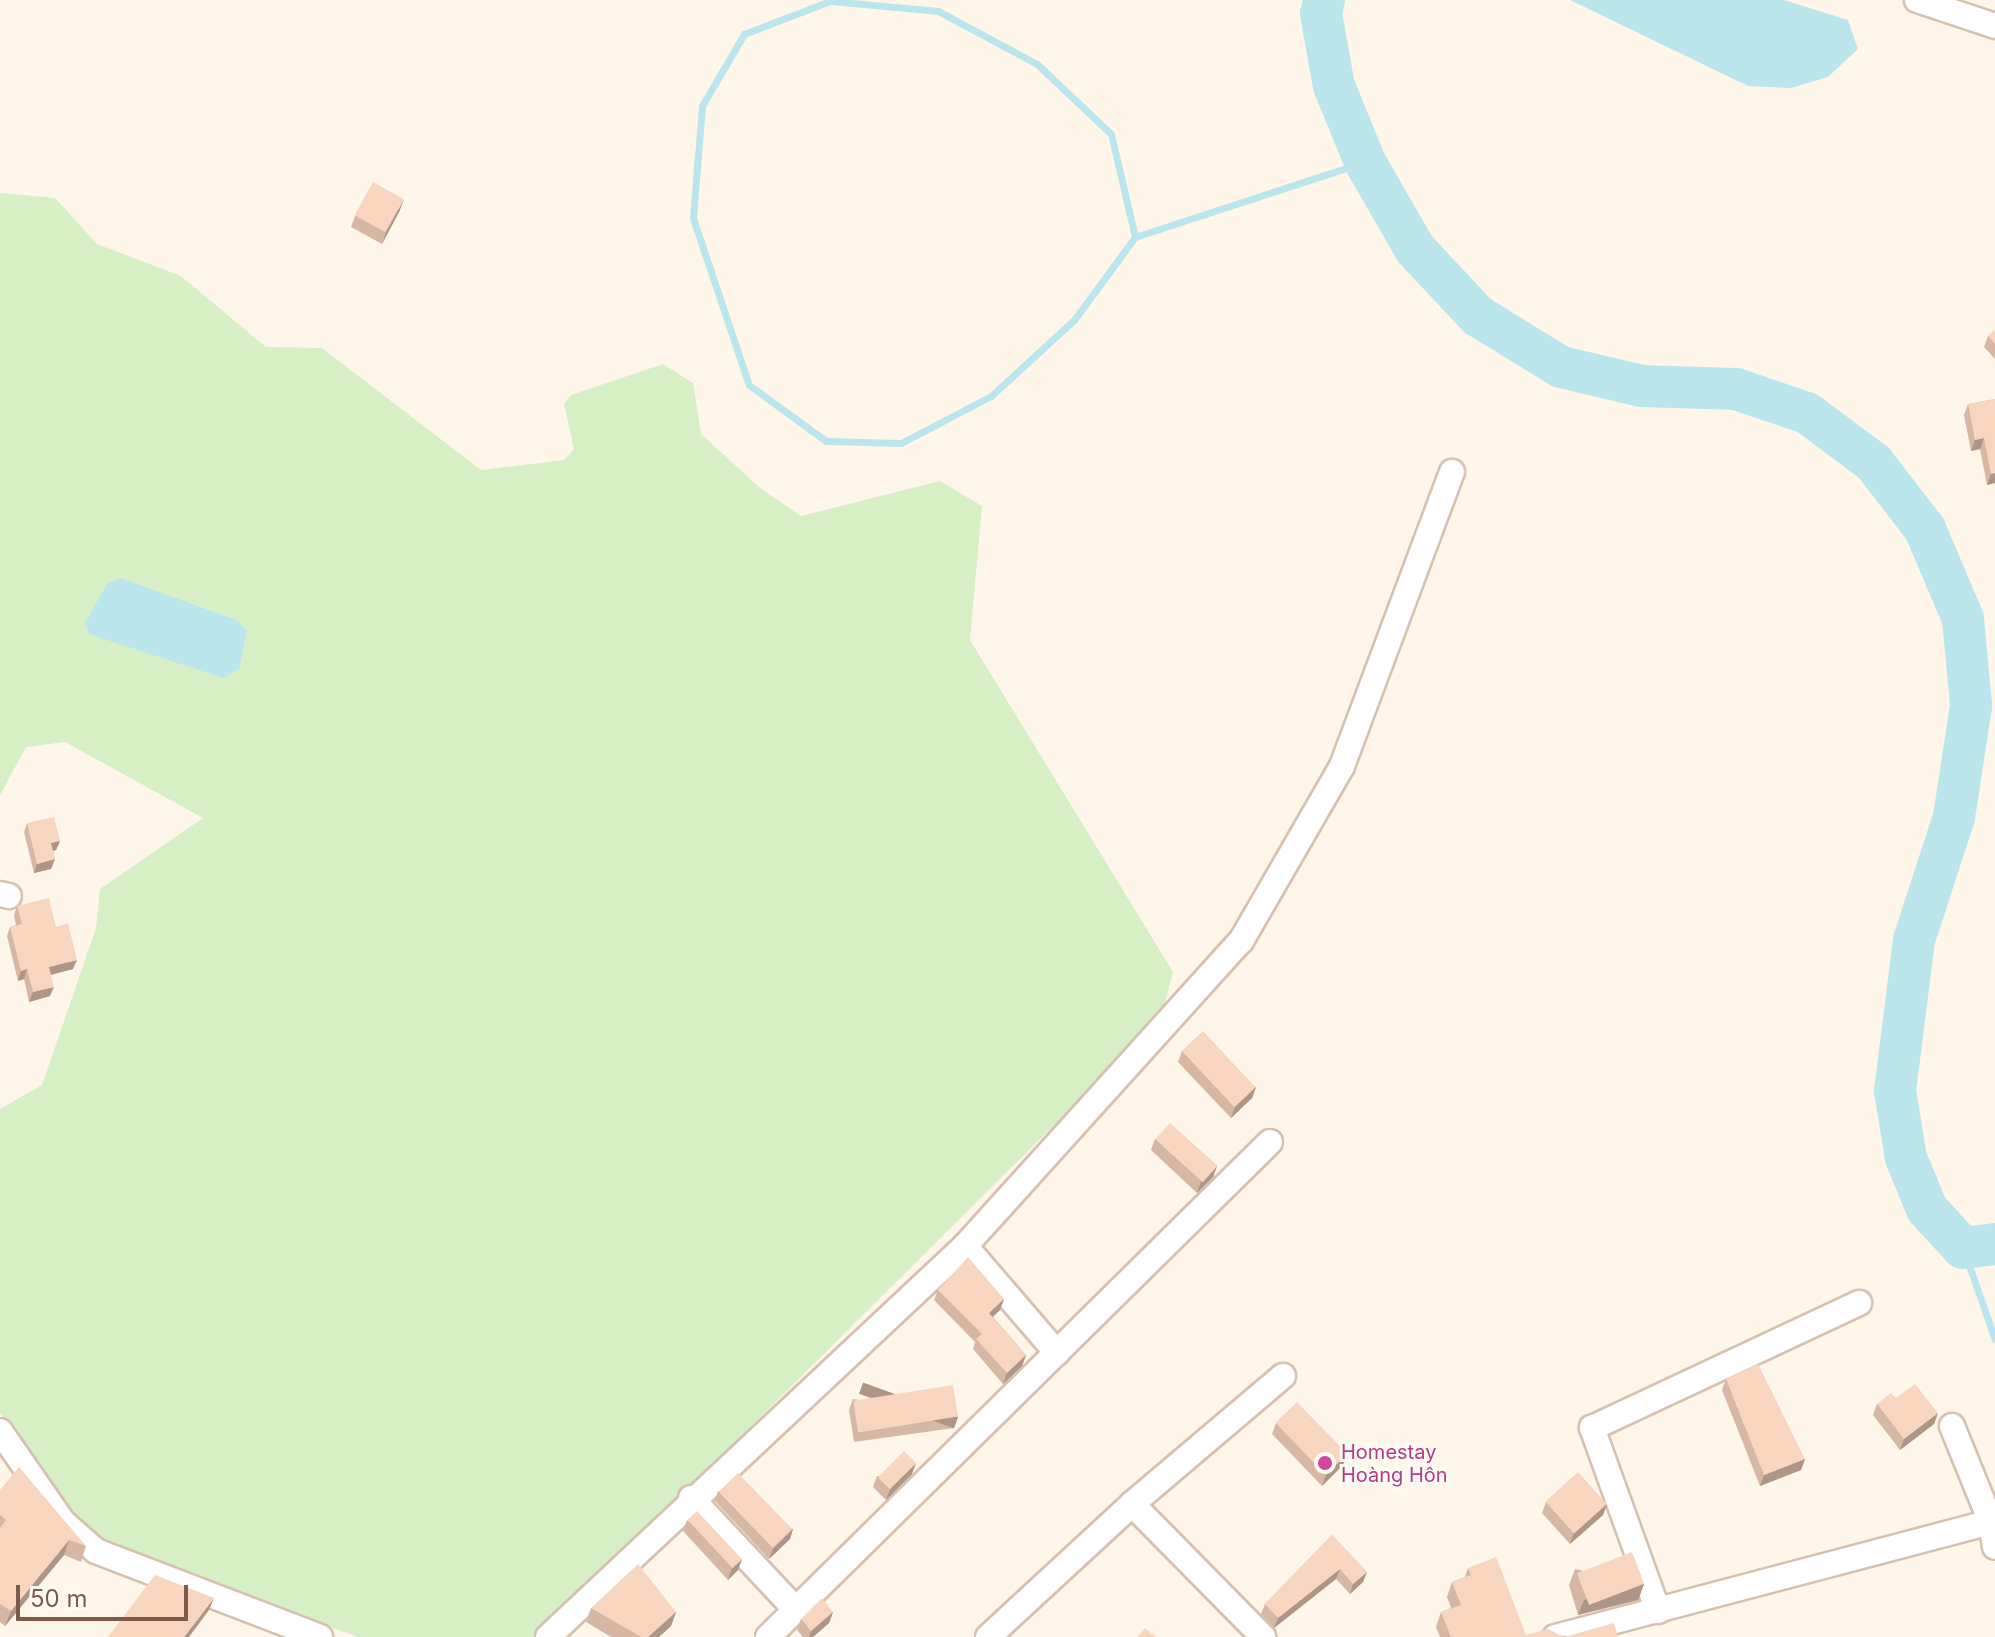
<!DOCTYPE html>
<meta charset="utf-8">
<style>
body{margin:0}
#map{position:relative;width:1995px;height:1637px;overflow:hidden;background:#fff6ea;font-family:Inter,sans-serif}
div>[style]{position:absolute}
.green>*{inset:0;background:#d7efc5}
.water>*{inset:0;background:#bbe5ec}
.stream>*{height:7px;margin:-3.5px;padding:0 3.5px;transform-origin:3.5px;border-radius:3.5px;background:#bbe5ec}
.river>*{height:42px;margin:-21px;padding:0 21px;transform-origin:21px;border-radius:21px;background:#bbe5ec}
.roads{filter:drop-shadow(2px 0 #d6c0b0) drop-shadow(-2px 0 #d6c0b0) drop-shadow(0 2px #d6c0b0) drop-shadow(0 -2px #d6c0b0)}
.minor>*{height:24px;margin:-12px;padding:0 12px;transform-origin:12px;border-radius:12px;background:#fff}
.wall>*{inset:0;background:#d5b7a3}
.shaded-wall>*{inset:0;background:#ae9585;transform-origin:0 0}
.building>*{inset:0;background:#f8d5be;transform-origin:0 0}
.dots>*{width:22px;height:22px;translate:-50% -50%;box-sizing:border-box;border:4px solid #fffaf3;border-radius:50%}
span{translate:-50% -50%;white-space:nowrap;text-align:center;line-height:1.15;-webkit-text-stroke:6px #fffaf3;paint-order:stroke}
.hotel-label{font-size:20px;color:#b23c85}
.left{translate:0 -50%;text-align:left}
.scale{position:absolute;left:16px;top:1585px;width:172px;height:36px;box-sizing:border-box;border:4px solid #7e5b49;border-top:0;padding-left:10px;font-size:24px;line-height:28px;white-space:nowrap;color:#7e5b49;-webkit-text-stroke:6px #fffaf3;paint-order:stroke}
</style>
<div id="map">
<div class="green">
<i style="clip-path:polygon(0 193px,55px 198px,97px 244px,181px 276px,266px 347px,322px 348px,481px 470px,564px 460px,574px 449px,564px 404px,571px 395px,663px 364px,693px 383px,701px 434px,760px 488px,801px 516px,940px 481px,982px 506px,970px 640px,1173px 972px,1161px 1019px,539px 1637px,358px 1637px,125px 1553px,84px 1527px,0 1413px,0 1109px,42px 1085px,96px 928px,100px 889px,203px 818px,65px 742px,26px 747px,0 795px)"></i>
</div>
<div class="water">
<i style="clip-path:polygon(1570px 0,1784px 0,1848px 20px,1858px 49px,1828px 77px,1791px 88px,1748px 86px)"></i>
<i style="clip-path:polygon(121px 578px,236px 620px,247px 630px,239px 669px,223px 678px,89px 634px,85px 623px,107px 584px)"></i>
</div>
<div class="stream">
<i style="left:1135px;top:237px;width:106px;rotate:-103.1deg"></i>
<i style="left:1111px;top:134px;width:102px;rotate:-136.6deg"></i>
<i style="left:1037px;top:64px;width:112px;rotate:-151.8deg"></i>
<i style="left:938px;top:11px;width:108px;rotate:-174.7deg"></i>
<i style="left:830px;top:1px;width:92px;rotate:159deg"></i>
<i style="left:744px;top:34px;width:83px;rotate:120.3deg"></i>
<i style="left:702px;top:106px;width:112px;rotate:94.6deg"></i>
<i style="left:693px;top:218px;width:176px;rotate:71.5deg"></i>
<i style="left:749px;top:385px;width:95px;rotate:36deg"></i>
<i style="left:826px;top:441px;width:75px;rotate:1.5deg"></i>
<i style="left:901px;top:443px;width:102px;rotate:-27.6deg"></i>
<i style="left:991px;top:396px;width:113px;rotate:-42.5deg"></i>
<i style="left:1074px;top:320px;width:103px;rotate:-53.7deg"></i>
<i style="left:1135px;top:237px;width:242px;rotate:-18.1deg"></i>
<i style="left:1963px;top:1248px;width:97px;rotate:70.8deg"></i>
</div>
<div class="river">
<i style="left:1324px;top:0;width:14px;rotate:102deg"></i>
<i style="left:1321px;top:14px;width:73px;rotate:79.8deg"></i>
<i style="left:1334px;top:86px;width:82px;rotate:67.8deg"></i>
<i style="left:1365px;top:162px;width:100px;rotate:60.1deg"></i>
<i style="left:1415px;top:249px;width:92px;rotate:46.8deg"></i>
<i style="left:1478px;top:316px;width:97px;rotate:31.6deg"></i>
<i style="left:1561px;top:367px;width:83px;rotate:13.2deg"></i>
<i style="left:1642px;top:386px;width:94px;rotate:1.8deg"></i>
<i style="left:1736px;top:389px;width:75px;rotate:18.7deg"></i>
<i style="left:1807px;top:413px;width:84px;rotate:36.7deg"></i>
<i style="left:1874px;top:463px;width:83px;rotate:52.3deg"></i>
<i style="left:1925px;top:529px;width:98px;rotate:67.1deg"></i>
<i style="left:1963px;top:619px;width:87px;rotate:84.7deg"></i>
<i style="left:1971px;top:706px;width:112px;rotate:98.7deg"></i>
<i style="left:1954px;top:817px;width:129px;rotate:108deg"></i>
<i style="left:1914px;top:940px;width:152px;rotate:97.2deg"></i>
<i style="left:1895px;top:1091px;width:68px;rotate:80.7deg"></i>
<i style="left:1906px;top:1158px;width:55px;rotate:67.6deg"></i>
<i style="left:1927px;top:1209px;width:53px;rotate:47.3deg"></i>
<i style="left:1963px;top:1248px;width:32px;rotate:-7deg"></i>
</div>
<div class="roads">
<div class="minor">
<i style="left:1917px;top:0;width:82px;rotate:18.4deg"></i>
<i style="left:0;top:894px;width:9px;rotate:13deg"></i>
<i style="left:965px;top:1246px;width:141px;rotate:49.3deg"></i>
<i style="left:1952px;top:1426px;width:104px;rotate:67.9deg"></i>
<i style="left:0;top:1431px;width:111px;rotate:55.3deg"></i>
<i style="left:63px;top:1522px;width:44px;rotate:41.3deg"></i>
<i style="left:96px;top:1551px;width:240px;rotate:21deg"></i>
<i style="left:691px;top:1498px;width:154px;rotate:46.8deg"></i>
<i style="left:1132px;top:1504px;width:198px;rotate:-40.3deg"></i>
<i style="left:1658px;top:1611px;width:195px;rotate:-109.8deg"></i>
<i style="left:1592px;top:1428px;width:295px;rotate:-25.1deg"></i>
<i style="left:548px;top:1637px;width:572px;rotate:-43.16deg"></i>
<i style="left:965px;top:1246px;width:411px;rotate:-47.9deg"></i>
<i style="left:1241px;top:941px;width:202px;rotate:-60deg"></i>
<i style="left:1342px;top:766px;width:314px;rotate:-69.5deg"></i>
<i style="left:768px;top:1637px;width:705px;rotate:-44.6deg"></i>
<i style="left:988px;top:1637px;width:196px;rotate:-42.7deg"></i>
<i style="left:1132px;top:1504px;width:187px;rotate:45.4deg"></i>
<i style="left:1555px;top:1637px;width:451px;rotate:-14.8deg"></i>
<i style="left:1991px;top:1522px;width:25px;rotate:81deg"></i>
</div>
</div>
<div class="wall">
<i style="clip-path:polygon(400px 210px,382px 244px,351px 227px,355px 216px)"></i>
<i style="clip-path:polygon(1995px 330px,1995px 359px,1984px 347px,1988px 336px)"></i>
<i style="clip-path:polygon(1995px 399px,1995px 483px,1987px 485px,1980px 449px,1971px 451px,1964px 415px,1968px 404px)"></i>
<i style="clip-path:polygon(27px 823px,60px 841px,56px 850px,53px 851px,55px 859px,51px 869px,34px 873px,24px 832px)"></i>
<i style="clip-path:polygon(17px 906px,56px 927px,73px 969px,51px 975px,50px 996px,29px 1002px,24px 979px,18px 981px,7px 936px,10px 927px,16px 925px,14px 915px)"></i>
<i style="clip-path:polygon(1182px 1051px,1256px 1087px,1252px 1098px,1231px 1118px,1178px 1062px)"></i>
<i style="clip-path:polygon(1155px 1139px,1217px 1166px,1213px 1177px,1197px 1193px,1151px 1150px)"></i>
<i style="clip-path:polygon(938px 1290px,1004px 1299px,1000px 1310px,993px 1317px,1026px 1355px,1022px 1366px,1003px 1384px,973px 1349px,975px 1342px,934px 1300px)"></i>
<i style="clip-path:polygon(1726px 1379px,1805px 1459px,1801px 1470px,1760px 1486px,1722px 1390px)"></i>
<i style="clip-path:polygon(1896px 1398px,1938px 1413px,1934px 1424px,1900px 1450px,1873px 1415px,1877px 1404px)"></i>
<i style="clip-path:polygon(853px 1399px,958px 1417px,954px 1428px,854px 1442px,849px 1410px)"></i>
<i style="clip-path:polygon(1276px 1423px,1347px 1454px,1343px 1465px,1322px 1486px,1272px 1434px)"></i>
<i style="clip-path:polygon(912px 1474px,886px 1500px,873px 1487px,877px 1476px)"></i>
<i style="clip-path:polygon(0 1490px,86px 1546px,81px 1562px,64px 1555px,5px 1626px,0 1622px)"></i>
<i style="clip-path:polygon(718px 1491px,793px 1529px,790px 1539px,769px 1559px,715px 1501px)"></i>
<i style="clip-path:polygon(1546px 1502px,1607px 1504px,1603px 1515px,1570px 1544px,1542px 1513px)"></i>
<i style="clip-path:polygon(687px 1520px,742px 1559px,738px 1570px,728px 1580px,683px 1531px)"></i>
<i style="clip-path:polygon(1332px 1535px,1367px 1572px,1363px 1582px,1350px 1594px,1336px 1579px,1274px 1628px,1261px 1614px,1265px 1604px)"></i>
<i style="clip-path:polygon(1468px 1568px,1526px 1635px,1618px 1637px,1440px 1637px,1436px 1627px,1441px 1612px,1451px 1608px,1447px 1597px,1452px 1582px,1465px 1577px)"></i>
<i style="clip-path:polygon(1575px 1569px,1644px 1584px,1638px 1600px,1578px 1615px,1569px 1585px)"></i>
<i style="clip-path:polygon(591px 1608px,676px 1612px,671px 1626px,659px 1637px,611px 1637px,586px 1622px)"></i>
<i style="clip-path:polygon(833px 1612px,829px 1623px,813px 1637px,803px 1637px,797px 1630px,801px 1619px)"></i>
</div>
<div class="shaded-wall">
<i style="clip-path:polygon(404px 199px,400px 210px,382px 244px,386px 232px)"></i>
<i style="clip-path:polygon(1984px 438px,1980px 449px,1971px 451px,1975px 440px)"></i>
<i style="clip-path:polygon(1995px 473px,1995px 483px,1987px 485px,1991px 474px)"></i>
<i style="clip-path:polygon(60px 841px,56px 850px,48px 852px,51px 843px)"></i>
<i style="clip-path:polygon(55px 859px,51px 869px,34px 873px,37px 864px)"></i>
<i style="clip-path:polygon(77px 960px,73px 969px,46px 976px,49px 967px)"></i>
<i style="clip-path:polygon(27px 969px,24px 979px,18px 981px,21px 971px)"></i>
<i style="clip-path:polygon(54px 987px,50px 996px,29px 1002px,33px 992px)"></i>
<i style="clip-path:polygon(1256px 1087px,1252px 1098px,1231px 1118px,1235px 1107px)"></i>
<i style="clip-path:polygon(1217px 1166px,1213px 1177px,1197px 1193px,1201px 1182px)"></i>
<i style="clip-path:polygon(1004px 1299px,1000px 1310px,985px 1323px,989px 1313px)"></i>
<i style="clip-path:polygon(1026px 1355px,1022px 1366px,1003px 1384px,1007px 1373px)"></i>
<i style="clip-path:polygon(1938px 1413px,1934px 1424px,1900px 1450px,1904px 1439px)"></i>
<i style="left:958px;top:1417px;width:12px;height:101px;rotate:110deg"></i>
<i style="clip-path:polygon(1347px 1454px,1343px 1465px,1322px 1486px,1326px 1475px)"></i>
<i style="clip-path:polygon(1805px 1459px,1801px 1470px,1760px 1486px,1764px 1475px)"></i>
<i style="clip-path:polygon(916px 1463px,912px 1474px,886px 1500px,890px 1489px)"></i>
<i style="clip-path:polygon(1607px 1504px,1603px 1515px,1570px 1544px,1574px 1533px)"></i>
<i style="clip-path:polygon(793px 1529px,790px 1539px,769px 1559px,773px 1549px)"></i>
<i style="clip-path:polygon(69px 1540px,64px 1555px,5px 1626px,11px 1611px)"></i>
<i style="clip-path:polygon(742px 1559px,738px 1570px,728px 1580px,732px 1568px)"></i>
<i style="clip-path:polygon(1340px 1569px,1336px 1579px,1274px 1628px,1278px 1618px)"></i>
<i style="clip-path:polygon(1367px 1572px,1363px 1582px,1350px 1594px,1353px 1584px)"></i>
<i style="clip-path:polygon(1644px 1584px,1638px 1600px,1578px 1615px,1584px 1600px)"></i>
<i style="clip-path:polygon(214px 1598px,209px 1610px,189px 1637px,184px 1637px)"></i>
<i style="clip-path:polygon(676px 1612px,671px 1626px,659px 1637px,648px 1637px)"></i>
<i style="clip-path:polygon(833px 1612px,829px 1623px,813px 1637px,809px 1637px,811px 1631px)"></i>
</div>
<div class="building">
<i style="left:373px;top:182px;width:35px;height:38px;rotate:29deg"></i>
<i style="clip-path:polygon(1995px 330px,1995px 344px,1988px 336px)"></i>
<i style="clip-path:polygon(1995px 399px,1995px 473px,1991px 474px,1984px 438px,1975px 440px,1968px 404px)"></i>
<i style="clip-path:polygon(54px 817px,60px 841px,51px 843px,55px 859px,37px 864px,27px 823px)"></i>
<i style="clip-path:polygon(49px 898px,56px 927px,68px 923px,77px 960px,49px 967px,54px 987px,33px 992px,27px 969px,21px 971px,10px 927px,22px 924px,17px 906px)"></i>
<i style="left:1203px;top:1031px;width:77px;height:29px;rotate:47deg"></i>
<i style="left:1170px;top:1123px;width:64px;height:22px;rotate:42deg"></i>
<i style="clip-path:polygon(968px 1257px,1004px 1299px,989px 1313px,1026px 1355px,1007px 1373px,976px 1339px,982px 1334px,938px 1290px)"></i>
<i style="clip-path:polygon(1758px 1364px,1805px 1459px,1764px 1475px,1726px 1379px)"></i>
<i style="clip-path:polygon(1915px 1384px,1938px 1413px,1904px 1439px,1877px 1404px,1891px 1393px,1896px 1398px)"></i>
<i style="left:953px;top:1385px;width:32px;height:101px;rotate:81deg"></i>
<i style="left:1297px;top:1402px;width:72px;height:30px;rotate:46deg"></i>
<i style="left:904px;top:1451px;width:17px;height:37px;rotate:45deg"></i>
<i style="clip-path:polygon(19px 1467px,86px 1546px,69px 1540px,11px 1611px,0 1604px,0 1528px,6px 1520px,0 1515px,0 1490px)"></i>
<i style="left:1578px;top:1472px;width:43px;height:44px;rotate:48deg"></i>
<i style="left:738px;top:1473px;width:78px;height:27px;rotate:46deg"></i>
<i style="left:697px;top:1511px;width:66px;height:13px;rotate:47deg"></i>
<i style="clip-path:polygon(1332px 1535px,1367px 1572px,1353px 1584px,1340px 1569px,1278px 1618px,1265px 1604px)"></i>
<i style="left:1632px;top:1552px;width:34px;height:59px;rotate:69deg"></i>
<i style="clip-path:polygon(1496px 1557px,1526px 1635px,1548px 1629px,1564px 1637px,1614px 1623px,1618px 1637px,1451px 1637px,1441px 1612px,1461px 1605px,1452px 1582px,1471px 1575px,1468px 1568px)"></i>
<i style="clip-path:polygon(638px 1564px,676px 1612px,648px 1637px,641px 1637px,591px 1608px)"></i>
<i style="clip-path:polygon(155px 1575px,214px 1598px,184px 1637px,108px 1637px)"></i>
<i style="clip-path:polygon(822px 1598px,833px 1612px,811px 1631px,801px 1619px)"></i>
<i style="clip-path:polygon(1145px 1628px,1156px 1637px,1137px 1637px)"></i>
</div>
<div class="dots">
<i style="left:1325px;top:1463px;background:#d1479c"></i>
</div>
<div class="hotel-label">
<span class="left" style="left:1341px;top:1464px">Homestay<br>Hoàng Hôn</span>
</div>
<div class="scale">50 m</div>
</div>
